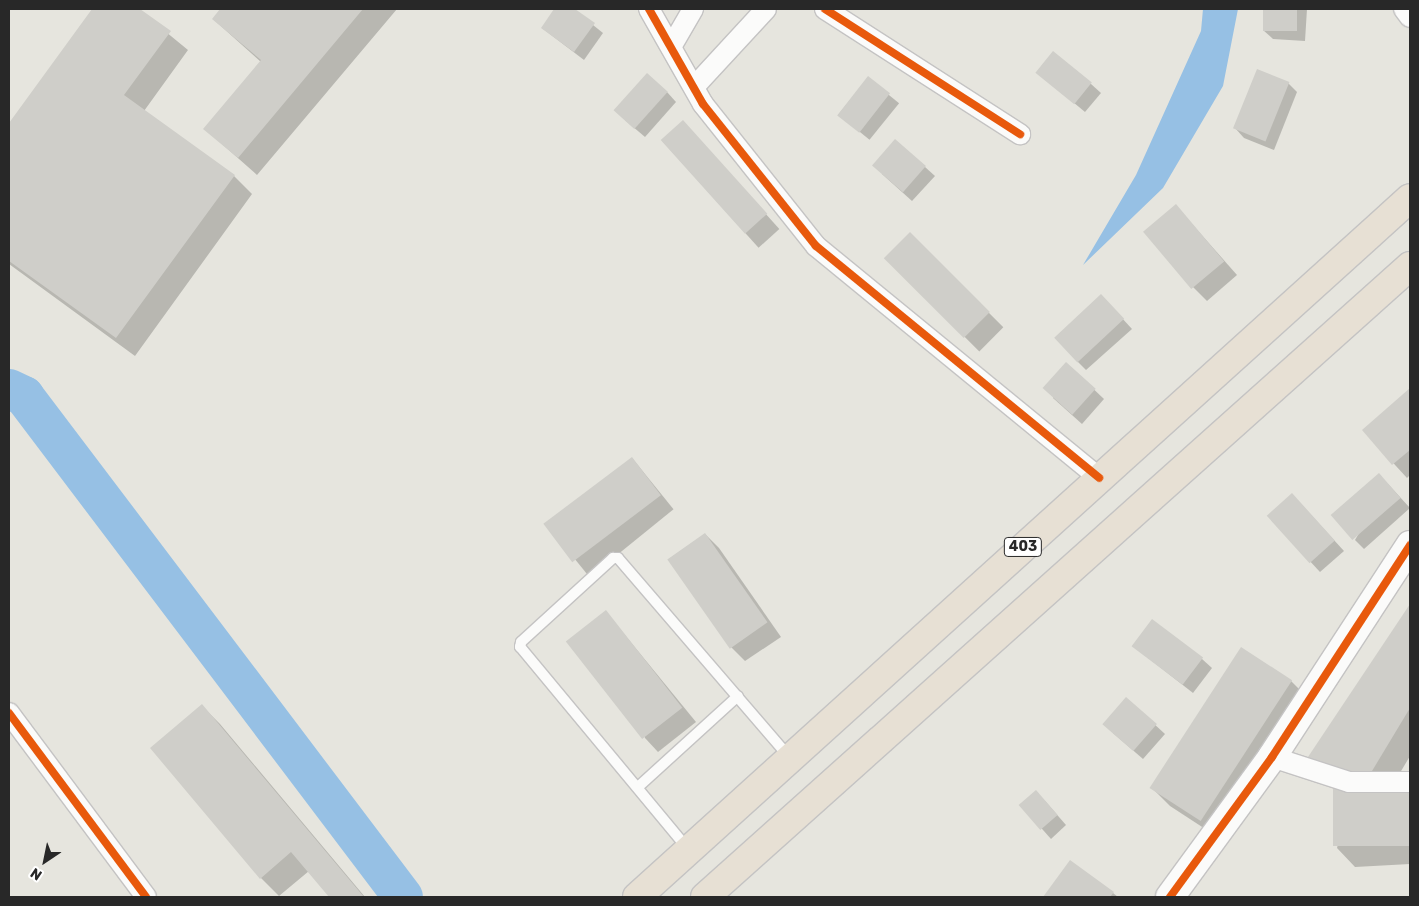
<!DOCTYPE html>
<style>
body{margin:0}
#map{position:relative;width:1419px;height:906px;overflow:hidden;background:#e6e5de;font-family:Rubik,sans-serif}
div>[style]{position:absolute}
.water>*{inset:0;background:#96c0e4}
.shadow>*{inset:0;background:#0003;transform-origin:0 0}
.river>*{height:40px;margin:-20px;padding:0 20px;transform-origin:20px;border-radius:20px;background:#96c0e4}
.building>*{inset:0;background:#cfcec9;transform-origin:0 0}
.roads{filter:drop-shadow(1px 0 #c4c3c3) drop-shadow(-1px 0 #c4c3c3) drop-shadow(0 1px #c4c3c3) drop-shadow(0 -1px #c4c3c3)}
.lane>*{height:10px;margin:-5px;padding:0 5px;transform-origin:5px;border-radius:5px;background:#fbfbfa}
.street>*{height:20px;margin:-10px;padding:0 10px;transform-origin:10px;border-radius:10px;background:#fbfbfa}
.secondary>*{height:28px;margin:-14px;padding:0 14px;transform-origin:14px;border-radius:14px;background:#fbfbfa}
.highway>*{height:28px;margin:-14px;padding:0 14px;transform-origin:14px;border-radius:14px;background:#e7e0d4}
.cycleway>*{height:8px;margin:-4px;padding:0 4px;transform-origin:4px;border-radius:4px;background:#e8590c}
span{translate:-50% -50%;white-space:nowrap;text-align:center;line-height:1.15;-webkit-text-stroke:4px #fff;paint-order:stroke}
.shield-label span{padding:1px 4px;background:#fff;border:1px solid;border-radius:4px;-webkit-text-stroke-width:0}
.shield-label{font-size:14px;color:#282828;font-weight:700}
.frame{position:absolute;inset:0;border:10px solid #282828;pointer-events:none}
.north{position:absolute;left:20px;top:836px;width:50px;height:50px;-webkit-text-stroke:4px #fff;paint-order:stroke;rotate:214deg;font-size:14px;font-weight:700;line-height:20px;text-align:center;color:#282828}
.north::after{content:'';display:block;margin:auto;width:18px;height:22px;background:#282828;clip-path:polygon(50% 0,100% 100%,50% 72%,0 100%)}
</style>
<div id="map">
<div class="water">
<i style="clip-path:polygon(1203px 9px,1238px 9px,1223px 86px,1163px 188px,1083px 265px,1136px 175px,1201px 31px)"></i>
</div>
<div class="shadow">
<i style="clip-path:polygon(93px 9px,138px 9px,188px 50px,144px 111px,234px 176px,252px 194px,135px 356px,9px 264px,9px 126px)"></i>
<i style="clip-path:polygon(222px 9px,397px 9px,257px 175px,205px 129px,261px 62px,213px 19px)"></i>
<i style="clip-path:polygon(556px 9px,573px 9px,603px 33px,584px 60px,542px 28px)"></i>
<i style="clip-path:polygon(1265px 9px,1307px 9px,1305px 41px,1273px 39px,1263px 30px)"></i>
<i style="clip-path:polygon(1038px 73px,1091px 84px,1101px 93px,1085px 112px)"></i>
<i style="left:868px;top:78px;width:40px;height:47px;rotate:39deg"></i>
<i style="clip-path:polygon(1288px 83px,1297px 92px,1274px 150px,1244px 138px,1235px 128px)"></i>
<i style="clip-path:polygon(667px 92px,676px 102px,645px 137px,625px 120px)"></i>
<i style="left:683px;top:122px;width:144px;height:28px;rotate:48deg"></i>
<i style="clip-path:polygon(895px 140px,935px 176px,912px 201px,882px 174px)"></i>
<i style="clip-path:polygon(1176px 206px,1237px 275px,1207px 301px,1193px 287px)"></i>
<i style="left:910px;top:234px;width:132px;height:34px;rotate:45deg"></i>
<i style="clip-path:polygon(1110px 305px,1132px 329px,1086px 370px,1077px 361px)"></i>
<i style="clip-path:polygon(1066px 363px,1104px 399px,1082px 424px,1053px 398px)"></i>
<i style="clip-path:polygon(1410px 390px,1410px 475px,1407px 478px,1363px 430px)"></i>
<i style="left:632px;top:458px;width:66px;height:108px;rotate:51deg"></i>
<i style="clip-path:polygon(1388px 484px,1410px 508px,1364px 549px,1355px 540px)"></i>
<i style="clip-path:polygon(1301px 504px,1344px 551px,1320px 572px,1268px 516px)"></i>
<i style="clip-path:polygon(705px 534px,719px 548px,781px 637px,745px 661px,731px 647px,669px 559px)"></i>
<i style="clip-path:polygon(1410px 607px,1410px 756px,1391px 788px,1410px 787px,1410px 864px,1355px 867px,1337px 848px,1351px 789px,1306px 763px)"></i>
<i style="clip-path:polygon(606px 612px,696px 722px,658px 752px,645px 738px)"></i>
<i style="clip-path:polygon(1133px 646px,1202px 659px,1212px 668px,1193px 693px)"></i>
<i style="clip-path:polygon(1291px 681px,1309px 699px,1219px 838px,1170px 806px,1152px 788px)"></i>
<i style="clip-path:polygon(1126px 698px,1165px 734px,1143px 759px,1113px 733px)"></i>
<i style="clip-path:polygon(202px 706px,220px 724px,365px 897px,330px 897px,309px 871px,279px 896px,261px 878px)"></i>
<i style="clip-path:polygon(1045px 801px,1066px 825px,1051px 839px,1020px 804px)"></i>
<i style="clip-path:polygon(1071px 862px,1113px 893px,1118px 897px,1044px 897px)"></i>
</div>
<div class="river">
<i style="left:9px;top:389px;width:17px;rotate:25deg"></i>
<i style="left:24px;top:396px;width:628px;rotate:52.89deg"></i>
</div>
<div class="building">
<i style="clip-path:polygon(92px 9px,140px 9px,171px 31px,124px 95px,235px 175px,116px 338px,9px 261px,9px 123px)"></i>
<i style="clip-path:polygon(220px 9px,363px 9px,238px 158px,203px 129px,261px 60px,212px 19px)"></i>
<i style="clip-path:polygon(554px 9px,575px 9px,595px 23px,574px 52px,541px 28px)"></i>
<i style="left:1263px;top:9px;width:34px;height:22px"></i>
<i style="left:1053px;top:51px;width:50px;height:28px;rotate:39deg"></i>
<i style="left:1257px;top:69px;width:35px;height:64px;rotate:22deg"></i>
<i style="left:647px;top:73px;width:28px;height:50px;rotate:42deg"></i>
<i style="left:868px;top:76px;width:28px;height:50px;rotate:38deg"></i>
<i style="left:683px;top:120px;width:126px;height:30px;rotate:48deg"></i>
<i style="left:895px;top:139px;width:41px;height:35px;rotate:41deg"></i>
<i style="left:1176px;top:204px;width:75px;height:43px;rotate:50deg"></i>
<i style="left:910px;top:232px;width:113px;height:37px;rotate:45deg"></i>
<i style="left:1101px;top:294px;width:34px;height:64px;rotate:47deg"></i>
<i style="left:1066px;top:362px;width:40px;height:35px;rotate:42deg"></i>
<i style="clip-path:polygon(1410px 388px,1410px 450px,1392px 465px,1362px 430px)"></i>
<i style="left:632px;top:457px;width:48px;height:111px;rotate:53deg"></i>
<i style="left:1379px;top:473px;width:33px;height:64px;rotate:49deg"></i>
<i style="left:1292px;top:493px;width:64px;height:34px;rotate:48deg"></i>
<i style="left:705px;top:533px;width:109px;height:46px;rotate:55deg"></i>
<i style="clip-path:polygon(1410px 604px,1410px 708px,1366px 781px,1304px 763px)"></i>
<i style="left:606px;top:610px;width:124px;height:51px;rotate:52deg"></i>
<i style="left:1152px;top:619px;width:64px;height:34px;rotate:37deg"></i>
<i style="left:1241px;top:647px;width:61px;height:168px;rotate:33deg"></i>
<i style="left:1126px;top:697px;width:41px;height:36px;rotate:41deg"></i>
<i style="clip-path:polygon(202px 704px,364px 897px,329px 897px,291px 852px,260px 879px,150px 748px)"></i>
<i style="left:1410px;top:786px;width:60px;height:77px;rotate:90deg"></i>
<i style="left:1036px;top:790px;width:33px;height:23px;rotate:49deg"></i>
<i style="clip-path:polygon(1070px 860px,1114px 892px,1110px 897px,1043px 897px)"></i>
</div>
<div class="roads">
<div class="lane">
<i style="left:638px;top:787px;width:135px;rotate:-42.3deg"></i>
<i style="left:688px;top:849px;width:263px;rotate:-129.7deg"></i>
<i style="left:520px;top:647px;width:5px;rotate:-79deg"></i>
<i style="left:521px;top:642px;width:125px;rotate:-42.4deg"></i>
<i style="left:613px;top:558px;width:5px"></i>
<i style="left:618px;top:558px;width:262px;rotate:49.3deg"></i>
</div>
<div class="street">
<i style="left:649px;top:9px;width:109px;rotate:60.4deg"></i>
<i style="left:703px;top:104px;width:181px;rotate:51.5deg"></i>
<i style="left:816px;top:246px;width:366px;rotate:39.3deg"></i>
<i style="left:825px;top:9px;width:232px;rotate:32.7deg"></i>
<i style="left:1404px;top:9px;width:10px;rotate:53deg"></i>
<i style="left:671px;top:47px;width:44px;rotate:-59.9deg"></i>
<i style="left:694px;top:87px;width:106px;rotate:-47.3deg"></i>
<i style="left:9px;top:713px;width:229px;rotate:53.3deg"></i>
<i style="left:1272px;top:757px;width:81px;rotate:18deg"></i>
<i style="left:1349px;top:782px;width:61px"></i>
</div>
<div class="secondary">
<i style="left:1170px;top:897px;width:173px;rotate:-53.9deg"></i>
<i style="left:1272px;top:757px;width:253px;rotate:-56.9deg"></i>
</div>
<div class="highway">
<i style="left:637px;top:897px;width:1042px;rotate:-42.12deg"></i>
<i style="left:705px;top:897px;width:946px;rotate:-41.83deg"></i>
</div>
</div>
<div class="cycleway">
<i style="left:649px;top:9px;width:109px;rotate:60.4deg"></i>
<i style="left:703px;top:104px;width:181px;rotate:51.5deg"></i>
<i style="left:816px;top:246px;width:366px;rotate:39.3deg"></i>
<i style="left:825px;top:9px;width:232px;rotate:32.7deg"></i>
<i style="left:9px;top:713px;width:229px;rotate:53.3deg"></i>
<i style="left:1170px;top:897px;width:173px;rotate:-53.9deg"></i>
<i style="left:1272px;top:757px;width:253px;rotate:-56.9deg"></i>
</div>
<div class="shield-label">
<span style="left:1023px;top:547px">403</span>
</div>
<div class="frame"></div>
<div class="north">N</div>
</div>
